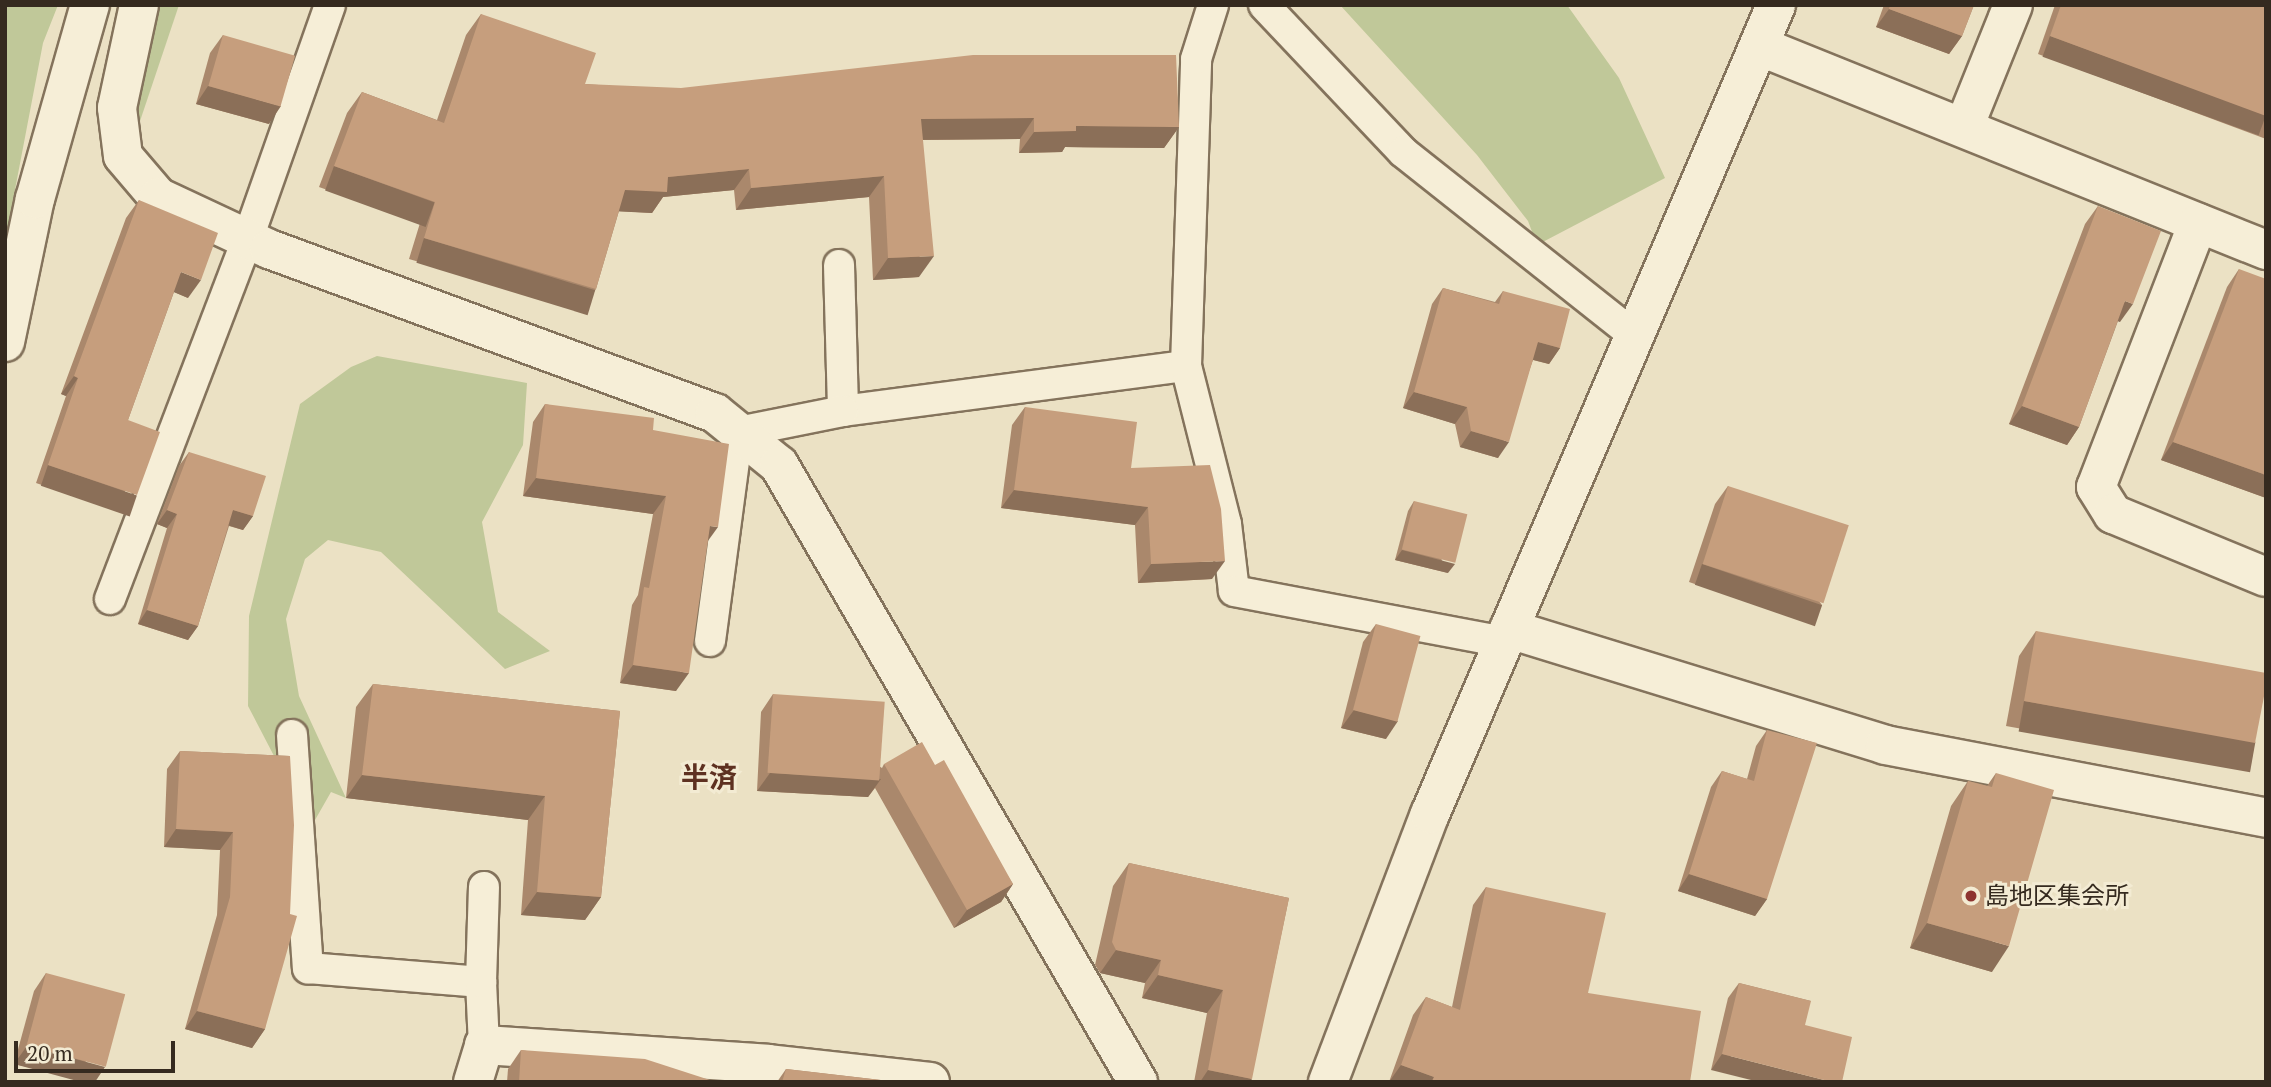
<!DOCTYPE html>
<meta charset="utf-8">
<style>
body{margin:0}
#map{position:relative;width:2271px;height:1087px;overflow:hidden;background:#ebe1c4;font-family:"PT Serif","Noto Sans JP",serif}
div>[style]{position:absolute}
.green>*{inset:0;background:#c0c899}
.roads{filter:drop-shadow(2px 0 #84735c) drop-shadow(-2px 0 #84735c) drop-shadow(0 2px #84735c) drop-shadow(0 -2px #84735c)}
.lane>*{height:30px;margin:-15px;padding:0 15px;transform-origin:15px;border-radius:15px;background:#f6eed7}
.street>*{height:38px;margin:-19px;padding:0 19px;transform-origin:19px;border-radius:19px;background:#f6eed7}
.secondary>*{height:38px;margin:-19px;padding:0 19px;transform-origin:19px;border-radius:19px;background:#f6eed7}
.wall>*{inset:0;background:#aa886c}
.shaded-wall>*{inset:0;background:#8b6f58;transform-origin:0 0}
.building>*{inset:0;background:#c69e7d;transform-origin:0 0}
.dots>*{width:19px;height:19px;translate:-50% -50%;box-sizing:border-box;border:4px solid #f3ebd3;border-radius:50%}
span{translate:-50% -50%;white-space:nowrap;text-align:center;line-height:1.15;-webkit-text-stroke:6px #f3ebd3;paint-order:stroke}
.poi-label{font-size:24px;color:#352a1f}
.left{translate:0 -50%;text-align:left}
.quarter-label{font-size:28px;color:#5e3121;font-weight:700}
.frame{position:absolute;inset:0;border:7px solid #352a1f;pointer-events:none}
.scale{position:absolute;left:14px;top:1041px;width:161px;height:32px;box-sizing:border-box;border:4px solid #352a1f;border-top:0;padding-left:9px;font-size:21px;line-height:24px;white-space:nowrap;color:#352a1f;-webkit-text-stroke:5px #f3ebd3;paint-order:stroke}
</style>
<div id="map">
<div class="green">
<i style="clip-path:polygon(5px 5px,58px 5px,43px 43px,5px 242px)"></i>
<i style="clip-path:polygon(148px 5px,179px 5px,137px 130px,129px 93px)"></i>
<i style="clip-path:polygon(1340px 5px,1567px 5px,1619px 78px,1665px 178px,1537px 245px,1528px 221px,1477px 155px)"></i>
<i style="clip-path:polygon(377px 356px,527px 383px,523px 445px,482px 522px,498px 612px,550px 651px,505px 669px,381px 552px,328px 540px,305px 559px,286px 619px,299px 696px,346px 798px,331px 792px,311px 827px,248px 706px,249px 616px,300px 404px,351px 367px)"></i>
</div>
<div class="roads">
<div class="lane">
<i style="left:1264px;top:5px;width:202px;rotate:46.6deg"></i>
<i style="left:1403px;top:152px;width:296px;rotate:38.4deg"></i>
<i style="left:839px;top:265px;width:146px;rotate:88.4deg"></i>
<i style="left:843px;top:411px;width:346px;rotate:-7.5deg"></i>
<i style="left:1186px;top:366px;width:163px;rotate:75.8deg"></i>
<i style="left:1226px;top:524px;width:67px;rotate:83.2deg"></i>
<i style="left:1234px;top:591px;width:275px;rotate:10.7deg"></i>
<i style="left:1186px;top:366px;width:307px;rotate:-88.1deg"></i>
<i style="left:1196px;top:59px;width:57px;rotate:-72.5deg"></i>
<i style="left:110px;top:599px;width:386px;rotate:-69.1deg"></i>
<i style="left:248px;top:238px;width:247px;rotate:-70.6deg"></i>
<i style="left:710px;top:641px;width:211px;rotate:-82.4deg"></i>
<i style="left:738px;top:432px;width:107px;rotate:-11.3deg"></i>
<i style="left:292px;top:735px;width:234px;rotate:86.1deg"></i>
<i style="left:308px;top:968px;width:174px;rotate:4.6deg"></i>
<i style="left:481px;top:982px;width:63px;rotate:87.3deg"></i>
<i style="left:481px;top:982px;width:95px;rotate:-88.2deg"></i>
</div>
<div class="street">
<i style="left:139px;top:5px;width:105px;rotate:102.1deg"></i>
<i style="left:117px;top:108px;width:48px;rotate:82.9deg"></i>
<i style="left:123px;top:156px;width:54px;rotate:49.5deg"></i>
<i style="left:158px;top:197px;width:123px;rotate:25.1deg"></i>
<i style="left:269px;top:249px;width:475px;rotate:20.2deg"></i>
<i style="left:715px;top:413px;width:82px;rotate:39.1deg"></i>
<i style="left:779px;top:465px;width:714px;rotate:59.81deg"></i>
<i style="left:1759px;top:46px;width:547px;rotate:21.92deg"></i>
<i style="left:1964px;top:127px;width:131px;rotate:-68.1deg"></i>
<i style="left:2198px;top:223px;width:283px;rotate:111.1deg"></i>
<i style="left:2096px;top:487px;width:32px;rotate:58deg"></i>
<i style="left:2113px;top:514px;width:165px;rotate:22.4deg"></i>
<i style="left:5px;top:342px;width:146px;rotate:-78.2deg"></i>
<i style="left:35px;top:199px;width:202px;rotate:-74.2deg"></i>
<i style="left:1509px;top:629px;width:393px;rotate:17.1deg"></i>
<i style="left:1885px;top:745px;width:388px;rotate:10.8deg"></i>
<i style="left:473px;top:1082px;width:39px;rotate:-73deg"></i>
<i style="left:484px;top:1045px;width:284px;rotate:3.8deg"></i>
<i style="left:767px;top:1064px;width:164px;rotate:6.3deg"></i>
</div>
<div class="secondary">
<i style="left:1328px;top:1082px;width:287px;rotate:-69.2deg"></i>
<i style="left:1430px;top:814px;width:880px;rotate:-66.84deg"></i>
</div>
</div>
<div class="wall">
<i style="clip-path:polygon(1884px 5px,1974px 5px,1962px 36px,1949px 54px,1876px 27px)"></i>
<i style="clip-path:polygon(2055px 5px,2266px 5px,2266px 139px,2038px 54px)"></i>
<i style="clip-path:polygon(481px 14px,585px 84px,1179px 127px,1164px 148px,1065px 147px,1062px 152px,1019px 153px,1020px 139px,923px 140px,919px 277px,873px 280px,869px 197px,736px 210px,734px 190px,663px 197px,652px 213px,619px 211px,596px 289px,582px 310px,409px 259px,420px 223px,319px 187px,347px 113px,362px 92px,437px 120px,466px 35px)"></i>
<i style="clip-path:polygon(223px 35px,269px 124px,196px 104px,210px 53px)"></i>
<i style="clip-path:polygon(139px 200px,188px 298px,174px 292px,128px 420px,124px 513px,36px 483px,66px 396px,61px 394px,126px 218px)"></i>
<i style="clip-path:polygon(2098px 206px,2120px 322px,2118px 321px,2079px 427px,2067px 445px,2009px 424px,2085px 224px)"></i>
<i style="clip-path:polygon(2239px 269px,2266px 498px,2161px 460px,2227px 287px)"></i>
<i style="clip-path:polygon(1443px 288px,1495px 302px,1503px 291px,1560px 348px,1549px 364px,1533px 360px,1498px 458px,1460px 447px,1455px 424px,1403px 408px,1432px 304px)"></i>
<i style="clip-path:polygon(545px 404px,653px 430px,708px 541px,676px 691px,620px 683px,632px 605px,638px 595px,653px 514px,523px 496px,533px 422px)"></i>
<i style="clip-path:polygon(1025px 407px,1131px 468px,1212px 579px,1138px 583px,1135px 525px,1001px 508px,1012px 425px)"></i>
<i style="clip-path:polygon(189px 452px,253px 516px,243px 530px,229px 526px,198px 626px,188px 640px,138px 624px,167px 528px,157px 524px,179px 466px)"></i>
<i style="clip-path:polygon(1728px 486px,1822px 605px,1810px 623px,1689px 582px,1715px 504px)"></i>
<i style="clip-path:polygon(1414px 501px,1448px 573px,1395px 560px,1408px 511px)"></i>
<i style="clip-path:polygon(1376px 624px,1386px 739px,1341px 728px,1363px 642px)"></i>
<i style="clip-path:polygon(2036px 631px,2255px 743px,2238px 768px,2006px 726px,2019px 656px)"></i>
<i style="clip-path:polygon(373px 684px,620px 711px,601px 897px,585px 920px,521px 915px,528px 820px,346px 798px,356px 707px)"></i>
<i style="clip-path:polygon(773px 694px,882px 768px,884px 764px,935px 765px,1013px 884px,1001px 902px,954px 928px,875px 788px,868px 797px,757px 791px,761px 712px)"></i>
<i style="clip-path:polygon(1767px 730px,1767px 899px,1755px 916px,1678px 891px,1711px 787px,1722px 771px,1747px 779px,1756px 746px)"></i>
<i style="clip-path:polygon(180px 751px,290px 756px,265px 1029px,252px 1048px,185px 1029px,217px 915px,220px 850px,164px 847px,167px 769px)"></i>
<i style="clip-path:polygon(1996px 773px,1992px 972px,1910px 948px,1951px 806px,1968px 781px,1987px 786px)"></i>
<i style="clip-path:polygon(1129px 863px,1289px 898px,1250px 1082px,1194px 1082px,1207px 1013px,1142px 998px,1145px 983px,1100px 973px,1095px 965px,1113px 886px)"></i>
<i style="clip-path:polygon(1486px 887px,1588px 993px,1690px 1082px,1389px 1082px,1413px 1015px,1426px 997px,1452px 1007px,1473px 905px)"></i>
<i style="clip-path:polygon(46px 973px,95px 1082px,14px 1064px,34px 991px)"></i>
<i style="clip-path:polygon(1739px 983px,1811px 1001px,1711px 1070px,1728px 998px)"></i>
<i style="clip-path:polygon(521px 1050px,716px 1082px,507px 1082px,508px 1069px)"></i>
<i style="clip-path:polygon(786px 1069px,898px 1082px,777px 1082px)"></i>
</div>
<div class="shaded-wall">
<i style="clip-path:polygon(1889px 9px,1962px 36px,1949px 54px,1876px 27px)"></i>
<i style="left:2050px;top:36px;width:230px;height:22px;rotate:20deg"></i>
<i style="clip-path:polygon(208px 86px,281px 106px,269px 124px,196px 104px)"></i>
<i style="clip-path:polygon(1034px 118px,1020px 139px,906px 140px,921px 119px)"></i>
<i style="clip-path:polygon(1076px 126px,1179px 127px,1164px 148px,1065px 147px,1062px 152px,1019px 153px,1034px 132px)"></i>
<i style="left:334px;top:166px;width:107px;height:26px;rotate:20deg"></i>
<i style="clip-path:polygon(749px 169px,734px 190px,663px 197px,652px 213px,610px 211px,625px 190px,668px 177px)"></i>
<i style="clip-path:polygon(884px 176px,869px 197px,736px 210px,751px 188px)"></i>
<i style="left:424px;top:238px;width:179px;height:26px;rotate:17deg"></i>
<i style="clip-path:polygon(934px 256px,919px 277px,873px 280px,888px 258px)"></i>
<i style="clip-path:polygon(181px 272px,201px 280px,188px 298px,169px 290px)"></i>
<i style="clip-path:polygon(2125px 301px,2133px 304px,2120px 322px,2113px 319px)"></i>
<i style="clip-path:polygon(1538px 342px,1560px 348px,1549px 364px,1526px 358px)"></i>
<i style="clip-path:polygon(74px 376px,78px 378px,66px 396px,61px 394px)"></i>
<i style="clip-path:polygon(1414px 392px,1467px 407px,1455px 424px,1403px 408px)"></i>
<i style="clip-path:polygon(2022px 406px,2079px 427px,2067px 445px,2009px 424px)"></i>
<i style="clip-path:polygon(1471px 431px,1509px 442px,1498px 458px,1460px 447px)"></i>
<i style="clip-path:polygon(2173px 442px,2266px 475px,2266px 498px,2161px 460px)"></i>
<i style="left:48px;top:465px;width:94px;height:22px;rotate:19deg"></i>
<i style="clip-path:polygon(536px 478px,666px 496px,653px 514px,523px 496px)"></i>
<i style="clip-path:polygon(1014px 490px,1148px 507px,1135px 525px,1001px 508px)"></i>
<i style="clip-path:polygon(167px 510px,177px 514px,167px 528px,157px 524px)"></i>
<i style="clip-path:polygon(233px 510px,253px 516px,243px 530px,224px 524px)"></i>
<i style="clip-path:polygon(710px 526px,718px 527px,705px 545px)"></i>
<i style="clip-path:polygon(1402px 550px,1455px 564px,1448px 573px,1395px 560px)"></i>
<i style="clip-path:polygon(1225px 561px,1212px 579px,1138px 583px,1151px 564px)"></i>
<i style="left:1702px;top:564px;width:127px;height:22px;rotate:19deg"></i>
<i style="clip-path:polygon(147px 610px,198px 626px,188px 640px,138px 624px)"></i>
<i style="clip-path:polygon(633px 665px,689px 673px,676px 691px,620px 683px)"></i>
<i style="left:2024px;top:701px;width:235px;height:31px;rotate:10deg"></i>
<i style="clip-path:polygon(1354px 710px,1398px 721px,1386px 739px,1341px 728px)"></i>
<i style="clip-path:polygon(770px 773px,881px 779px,868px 797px,757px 791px)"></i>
<i style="clip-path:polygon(362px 775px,545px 796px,528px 820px,346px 798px)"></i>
<i style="clip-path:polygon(176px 829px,233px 832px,220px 850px,164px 847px)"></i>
<i style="clip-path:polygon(1689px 874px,1767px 899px,1755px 916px,1678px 891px)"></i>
<i style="clip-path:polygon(1013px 884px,1001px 902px,954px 928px,967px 910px)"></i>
<i style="clip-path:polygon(537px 892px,601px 897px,585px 920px,521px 915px)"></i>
<i style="clip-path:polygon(1927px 923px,2009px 946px,1992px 972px,1910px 948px)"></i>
<i style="clip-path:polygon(1116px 950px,1161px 960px,1145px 983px,1100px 973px)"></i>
<i style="clip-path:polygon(1158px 975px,1223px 990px,1207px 1013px,1142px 998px)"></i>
<i style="clip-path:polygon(197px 1011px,265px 1029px,252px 1048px,185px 1029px)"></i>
<i style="clip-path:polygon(27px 1046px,105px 1067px,95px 1082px,81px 1082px,14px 1064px)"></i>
<i style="clip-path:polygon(1722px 1054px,1832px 1082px,1759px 1082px,1711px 1070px)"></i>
<i style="clip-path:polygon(1401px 1065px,1434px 1077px,1431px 1082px,1389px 1082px)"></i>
<i style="clip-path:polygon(1208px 1070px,1252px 1079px,1250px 1082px,1200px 1082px)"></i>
</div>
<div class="building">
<i style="clip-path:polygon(1890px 5px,1974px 5px,1962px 36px,1889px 9px)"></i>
<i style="clip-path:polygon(2061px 5px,2266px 5px,2266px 116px,2050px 36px)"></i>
<i style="clip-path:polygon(481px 14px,596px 53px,585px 84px,681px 88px,973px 55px,1176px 55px,1179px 127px,1076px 126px,1076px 131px,1034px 132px,1034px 118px,921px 119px,934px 256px,888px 258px,884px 176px,751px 188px,749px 169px,668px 177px,667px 192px,625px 190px,596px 289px,424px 238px,435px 202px,334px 166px,362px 92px,444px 123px)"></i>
<i style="left:223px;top:35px;width:75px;height:53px;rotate:16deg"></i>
<i style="clip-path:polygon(139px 200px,218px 233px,201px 280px,181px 272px,128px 420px,160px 432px,137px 495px,48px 465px,78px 378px,74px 376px)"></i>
<i style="clip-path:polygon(2098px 206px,2161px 231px,2133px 304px,2125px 301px,2079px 427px,2022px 406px)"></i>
<i style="clip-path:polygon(2239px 269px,2266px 279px,2266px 475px,2173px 442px)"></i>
<i style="clip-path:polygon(1443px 288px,1499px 304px,1503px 291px,1570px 309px,1560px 348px,1538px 342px,1509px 442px,1471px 431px,1467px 407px,1414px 392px)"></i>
<i style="clip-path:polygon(545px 404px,654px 418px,653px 430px,729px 444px,718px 527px,710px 526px,689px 673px,633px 665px,644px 587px,649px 588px,666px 496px,536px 478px)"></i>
<i style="clip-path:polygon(1025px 407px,1137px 422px,1131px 468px,1210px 465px,1221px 509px,1225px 561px,1151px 564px,1148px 507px,1014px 490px)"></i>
<i style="clip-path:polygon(189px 452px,266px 476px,253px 516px,233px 510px,198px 626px,147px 610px,177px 514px,167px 510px)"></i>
<i style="left:1728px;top:486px;width:127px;height:82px;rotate:18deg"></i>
<i style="left:1414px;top:501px;width:55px;height:50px;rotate:14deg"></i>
<i style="left:1376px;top:624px;width:46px;height:89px;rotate:15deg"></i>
<i style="clip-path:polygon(2036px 631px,2266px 673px,2266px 686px,2255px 743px,2024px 701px)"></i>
<i style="clip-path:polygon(373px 684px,620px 711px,601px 897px,537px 892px,545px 796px,362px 775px)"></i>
<i style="left:773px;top:694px;width:112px;height:79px;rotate:4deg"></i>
<i style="clip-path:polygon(1767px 730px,1817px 743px,1767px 899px,1689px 874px,1722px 771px,1754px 781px)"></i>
<i style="clip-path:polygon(922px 742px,935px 765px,944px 760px,1013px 884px,967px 910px,884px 764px)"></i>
<i style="clip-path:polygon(180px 751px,290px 756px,294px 825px,290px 914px,297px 916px,265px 1029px,197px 1011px,230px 897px,233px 832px,176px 829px)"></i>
<i style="clip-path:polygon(1996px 773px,2054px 790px,2009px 946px,1927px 923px,1968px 781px,1992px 787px)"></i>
<i style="clip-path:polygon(1129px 863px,1289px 898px,1252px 1079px,1208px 1070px,1223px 990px,1158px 975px,1161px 960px,1116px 950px,1112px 942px)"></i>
<i style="clip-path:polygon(1486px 887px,1606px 913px,1588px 993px,1701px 1011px,1690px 1082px,1432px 1082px,1434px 1077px,1401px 1065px,1426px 997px,1460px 1010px)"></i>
<i style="left:46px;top:973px;width:82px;height:75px;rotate:15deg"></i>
<i style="clip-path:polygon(1739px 983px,1811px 1001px,1805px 1025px,1852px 1037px,1842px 1082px,1832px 1082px,1722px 1054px)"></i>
<i style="clip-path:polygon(521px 1050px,645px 1059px,716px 1082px,519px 1082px)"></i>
<i style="clip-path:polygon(786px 1069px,898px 1082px,782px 1082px)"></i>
</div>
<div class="dots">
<i style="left:1971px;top:896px;background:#8e3430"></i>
</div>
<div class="poi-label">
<span class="left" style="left:1985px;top:896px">島地区集会所</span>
</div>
<div class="quarter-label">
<span style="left:709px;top:777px">半済</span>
</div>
<div class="frame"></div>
<div class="scale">20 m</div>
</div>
